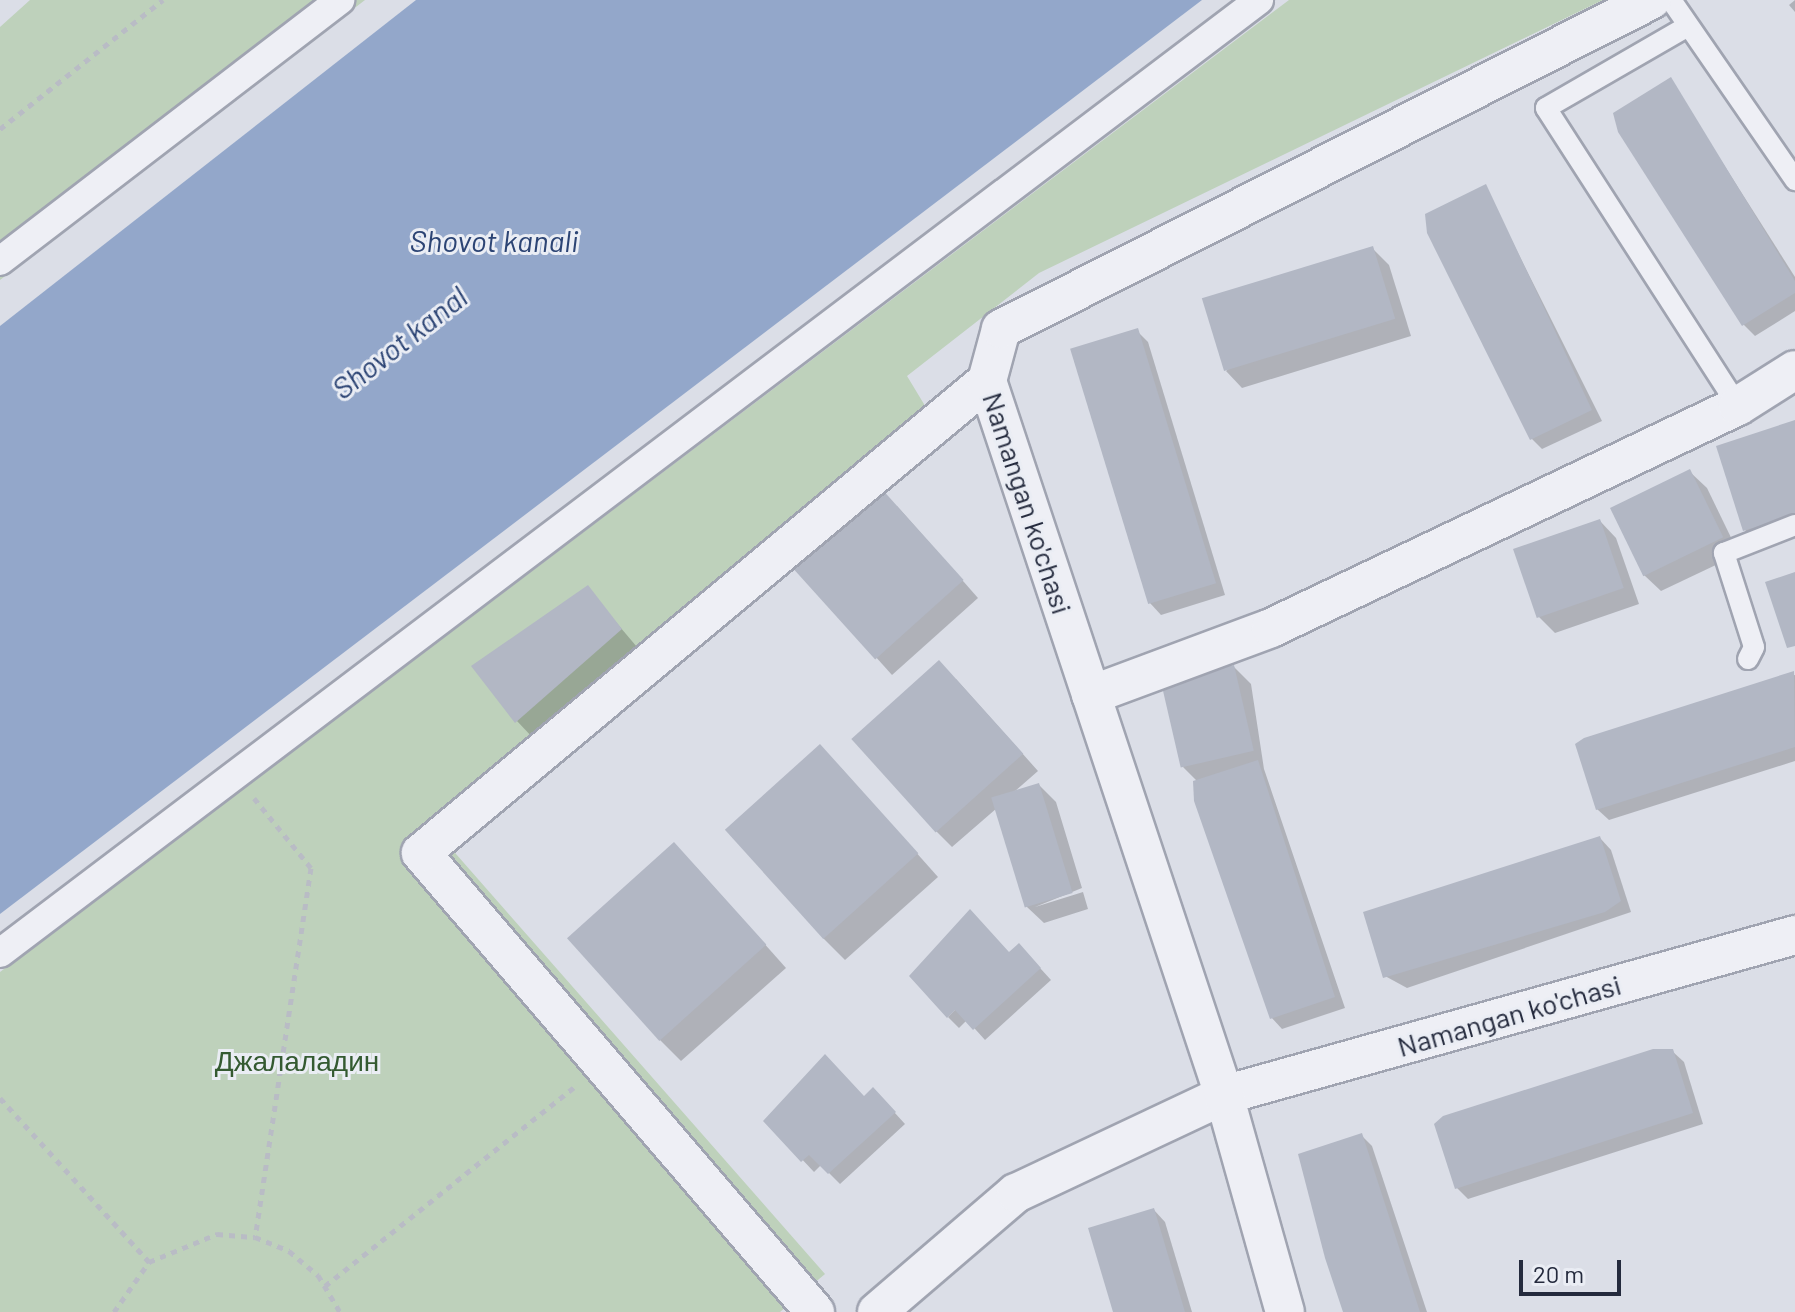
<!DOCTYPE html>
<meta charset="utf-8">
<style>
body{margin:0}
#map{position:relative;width:1795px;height:1312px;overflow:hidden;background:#dbdee7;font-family:Barlow,sans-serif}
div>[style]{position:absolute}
.green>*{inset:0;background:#bed1bb}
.water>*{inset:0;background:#93a7ca}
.shadow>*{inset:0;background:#0003}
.building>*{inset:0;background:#b2b7c4;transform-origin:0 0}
.path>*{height:5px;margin-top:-2.5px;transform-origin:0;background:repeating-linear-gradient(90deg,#b9bcc5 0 6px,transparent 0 12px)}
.roads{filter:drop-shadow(2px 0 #a0a4b1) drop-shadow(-2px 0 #a0a4b1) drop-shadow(0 2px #a0a4b1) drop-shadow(0 -2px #a0a4b1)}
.service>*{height:20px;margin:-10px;padding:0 10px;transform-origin:10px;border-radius:10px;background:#eeeff5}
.pedestrian>*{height:28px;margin:-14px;padding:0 14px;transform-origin:14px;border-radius:14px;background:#eeeff5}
.minor>*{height:38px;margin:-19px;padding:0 19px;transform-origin:19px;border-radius:19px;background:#eeeff5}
span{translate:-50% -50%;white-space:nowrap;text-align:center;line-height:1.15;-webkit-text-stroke:6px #eaedf4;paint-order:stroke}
.street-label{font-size:28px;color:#242a3d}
.park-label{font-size:28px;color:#345a31}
.water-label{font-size:30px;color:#2c4474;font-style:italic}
.scale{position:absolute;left:1519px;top:1260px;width:102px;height:36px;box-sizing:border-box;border:4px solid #242a3d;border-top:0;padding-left:10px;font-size:24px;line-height:28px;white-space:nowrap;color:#242a3d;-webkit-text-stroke:6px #eaedf4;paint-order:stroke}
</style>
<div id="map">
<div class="green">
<i style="clip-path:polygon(30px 0,365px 0,0 280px,0 27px)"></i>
<i style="clip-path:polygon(1289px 0,1603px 0,1039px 273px,907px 376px,930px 414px,449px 846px,825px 1274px,780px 1312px,0 1312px,0 972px)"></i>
</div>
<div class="water">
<i style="clip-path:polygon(416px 0,1202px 0,0 914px,0 326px)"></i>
</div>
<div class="shadow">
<i style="clip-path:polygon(1795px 0,1795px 12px,1789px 5px)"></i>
<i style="clip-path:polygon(1670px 80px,1795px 277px,1795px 311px,1755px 336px,1744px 325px)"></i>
<i style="clip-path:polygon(1485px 187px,1602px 421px,1542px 449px,1531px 438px)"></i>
<i style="clip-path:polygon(1372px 248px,1389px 265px,1411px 336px,1242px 388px,1226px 371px)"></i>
<i style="clip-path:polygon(1137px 331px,1148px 342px,1225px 595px,1161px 615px,1150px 603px)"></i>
<i style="clip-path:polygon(1795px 422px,1795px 536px,1762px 547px,1745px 530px)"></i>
<i style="clip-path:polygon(1690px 472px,1707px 488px,1739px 554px,1661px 591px,1644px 575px)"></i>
<i style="clip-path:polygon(897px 506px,978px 598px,892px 675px,794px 566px)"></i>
<i style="clip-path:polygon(1600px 521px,1616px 538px,1639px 604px,1555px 633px,1538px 616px)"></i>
<i style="clip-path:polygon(587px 588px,637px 647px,533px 738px,517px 721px)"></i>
<i style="clip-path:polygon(1234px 667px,1251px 684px,1264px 769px,1345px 1008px,1282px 1029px,1271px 1017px,1198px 782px,1183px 767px)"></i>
<i style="clip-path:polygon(1795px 675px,1795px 761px,1609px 820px,1597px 809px,1777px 678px)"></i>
<i style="clip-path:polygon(956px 679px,1038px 771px,1014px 792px,1039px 785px,1056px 802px,1082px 888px,1035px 907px,1083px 892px,1088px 909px,1044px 923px,1027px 907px,997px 808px,952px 847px,935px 830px)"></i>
<i style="clip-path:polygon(841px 768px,938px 877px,845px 960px,823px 938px)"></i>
<i style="clip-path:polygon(1600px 838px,1611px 850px,1631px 912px,1407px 988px,1385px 976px)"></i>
<i style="clip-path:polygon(696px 867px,786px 968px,681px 1061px,659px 1039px)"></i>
<i style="clip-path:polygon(1010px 954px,1030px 957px,1051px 980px,985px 1040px,967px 1020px,959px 1028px,948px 1017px)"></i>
<i style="clip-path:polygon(1672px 1051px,1684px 1062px,1703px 1124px,1468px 1199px,1457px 1188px)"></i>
<i style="clip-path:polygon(864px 1098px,884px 1101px,905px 1124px,840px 1184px,821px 1165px,814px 1172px,766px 1121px)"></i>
<i style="clip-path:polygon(1361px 1135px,1372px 1146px,1427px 1312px,1348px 1312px)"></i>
<i style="clip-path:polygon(1154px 1210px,1165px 1222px,1192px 1312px,1115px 1312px)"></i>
</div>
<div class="building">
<i style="clip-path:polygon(1671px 77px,1795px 281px,1795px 293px,1742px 326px,1618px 132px,1613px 113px)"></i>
<i style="clip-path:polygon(1486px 184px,1592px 410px,1530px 440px,1427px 233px,1425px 214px)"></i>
<i style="left:1373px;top:246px;width:76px;height:179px;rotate:73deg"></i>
<i style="left:1138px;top:328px;width:267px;height:71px;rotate:73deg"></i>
<i style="clip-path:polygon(1795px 420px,1795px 515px,1743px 531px,1716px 446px)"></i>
<i style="left:1690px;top:469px;width:76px;height:89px;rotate:64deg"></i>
<i style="left:880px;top:487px;width:125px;height:119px;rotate:48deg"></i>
<i style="left:1600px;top:519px;width:73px;height:92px;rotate:71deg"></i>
<i style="clip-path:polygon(1795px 572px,1795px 646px,1787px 648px,1765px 582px)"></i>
<i style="clip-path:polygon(588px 585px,622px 629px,515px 723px,471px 666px)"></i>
<i style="left:939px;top:660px;width:126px;height:118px;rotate:48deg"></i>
<i style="left:1234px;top:665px;width:88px;height:75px;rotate:77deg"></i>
<i style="clip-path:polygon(1794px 671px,1795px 747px,1596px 810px,1575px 744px,1584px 738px)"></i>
<i style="left:820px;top:744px;width:147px;height:128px;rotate:48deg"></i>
<i style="clip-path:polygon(1258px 760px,1335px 997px,1270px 1019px,1194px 801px,1193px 781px)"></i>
<i style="left:1039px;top:783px;width:115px;height:50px;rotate:73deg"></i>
<i style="clip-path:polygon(1600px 836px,1621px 901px,1605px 912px,1383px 978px,1363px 912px)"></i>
<i style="left:674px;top:842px;width:138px;height:144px;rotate:48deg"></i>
<i style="clip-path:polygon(970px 909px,1009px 952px,1019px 943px,1041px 968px,973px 1030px,955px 1010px,947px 1018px,909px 976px)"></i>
<i style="clip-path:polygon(1653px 1049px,1673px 1049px,1693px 1113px,1455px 1189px,1434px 1124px,1443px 1116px)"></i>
<i style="clip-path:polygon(825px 1054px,864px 1096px,873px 1087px,896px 1112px,828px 1174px,809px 1155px,801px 1162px,763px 1121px)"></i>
<i style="clip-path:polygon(1362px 1133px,1420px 1312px,1343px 1312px,1325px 1258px,1298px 1154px)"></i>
<i style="clip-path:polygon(1154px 1208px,1185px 1312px,1113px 1312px,1088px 1228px)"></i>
</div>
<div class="path">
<i style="left:0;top:129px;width:208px;rotate:-38.4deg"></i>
<i style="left:254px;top:798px;width:90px;rotate:50.8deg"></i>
<i style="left:311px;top:868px;width:373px;rotate:98.6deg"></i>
<i style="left:0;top:1098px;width:222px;rotate:47.7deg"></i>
<i style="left:325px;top:1286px;width:319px;rotate:-38.6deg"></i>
<i style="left:114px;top:1312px;width:61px;rotate:-55deg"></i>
<i style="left:149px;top:1262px;width:74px;rotate:-22.4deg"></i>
<i style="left:217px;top:1234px;width:38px;rotate:5deg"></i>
<i style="left:255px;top:1237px;width:37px;rotate:22deg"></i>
<i style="left:289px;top:1251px;width:38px;rotate:40deg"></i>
<i style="left:318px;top:1275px;width:43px;rotate:59.3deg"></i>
</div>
<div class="roads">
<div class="service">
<i style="left:1671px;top:0;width:219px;rotate:55.4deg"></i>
<i style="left:1688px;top:26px;width:164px;rotate:150deg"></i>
<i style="left:1546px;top:108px;width:354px;rotate:57.2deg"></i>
<i style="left:1748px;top:659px;width:13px;rotate:-63deg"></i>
<i style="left:1754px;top:647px;width:99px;rotate:-107.7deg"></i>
<i style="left:1724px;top:553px;width:76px;rotate:-21.5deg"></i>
</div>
<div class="pedestrian">
<i style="left:0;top:261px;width:429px;rotate:-37.5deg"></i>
<i style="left:0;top:953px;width:1579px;rotate:-37.12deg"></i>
</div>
<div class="minor">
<i style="left:1091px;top:695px;width:192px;rotate:-20.4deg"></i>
<i style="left:1271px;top:628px;width:517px;rotate:-25.43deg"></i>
<i style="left:1738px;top:406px;width:67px;rotate:-32.3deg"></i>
<i style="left:815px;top:1312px;width:605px;rotate:-130.64deg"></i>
<i style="left:421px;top:853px;width:737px;rotate:-39.83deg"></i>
<i style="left:877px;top:1312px;width:183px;rotate:-40.6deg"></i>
<i style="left:1016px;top:1193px;width:230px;rotate:-25.2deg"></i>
<i style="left:1224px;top:1095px;width:593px;rotate:-15.65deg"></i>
<i style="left:1285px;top:1312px;width:225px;rotate:-105.7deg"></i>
<i style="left:1224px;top:1095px;width:752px;rotate:-108.36deg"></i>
<i style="left:987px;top:381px;width:54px;rotate:-74.9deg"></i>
<i style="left:1001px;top:329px;width:729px;rotate:-26.85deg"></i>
</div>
</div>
<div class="street-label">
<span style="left:1028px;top:503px;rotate:72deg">Namangan ko'chasi</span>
<span style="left:1509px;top:1015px;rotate:-16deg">Namangan ko'chasi</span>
</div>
<div class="park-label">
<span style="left:297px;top:1060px">Джалаладин</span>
</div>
<div class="water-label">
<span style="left:494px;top:240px">Shovot kanali</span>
<span style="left:399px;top:342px;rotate:-38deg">Shovot kanal</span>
</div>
<div class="scale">20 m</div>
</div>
